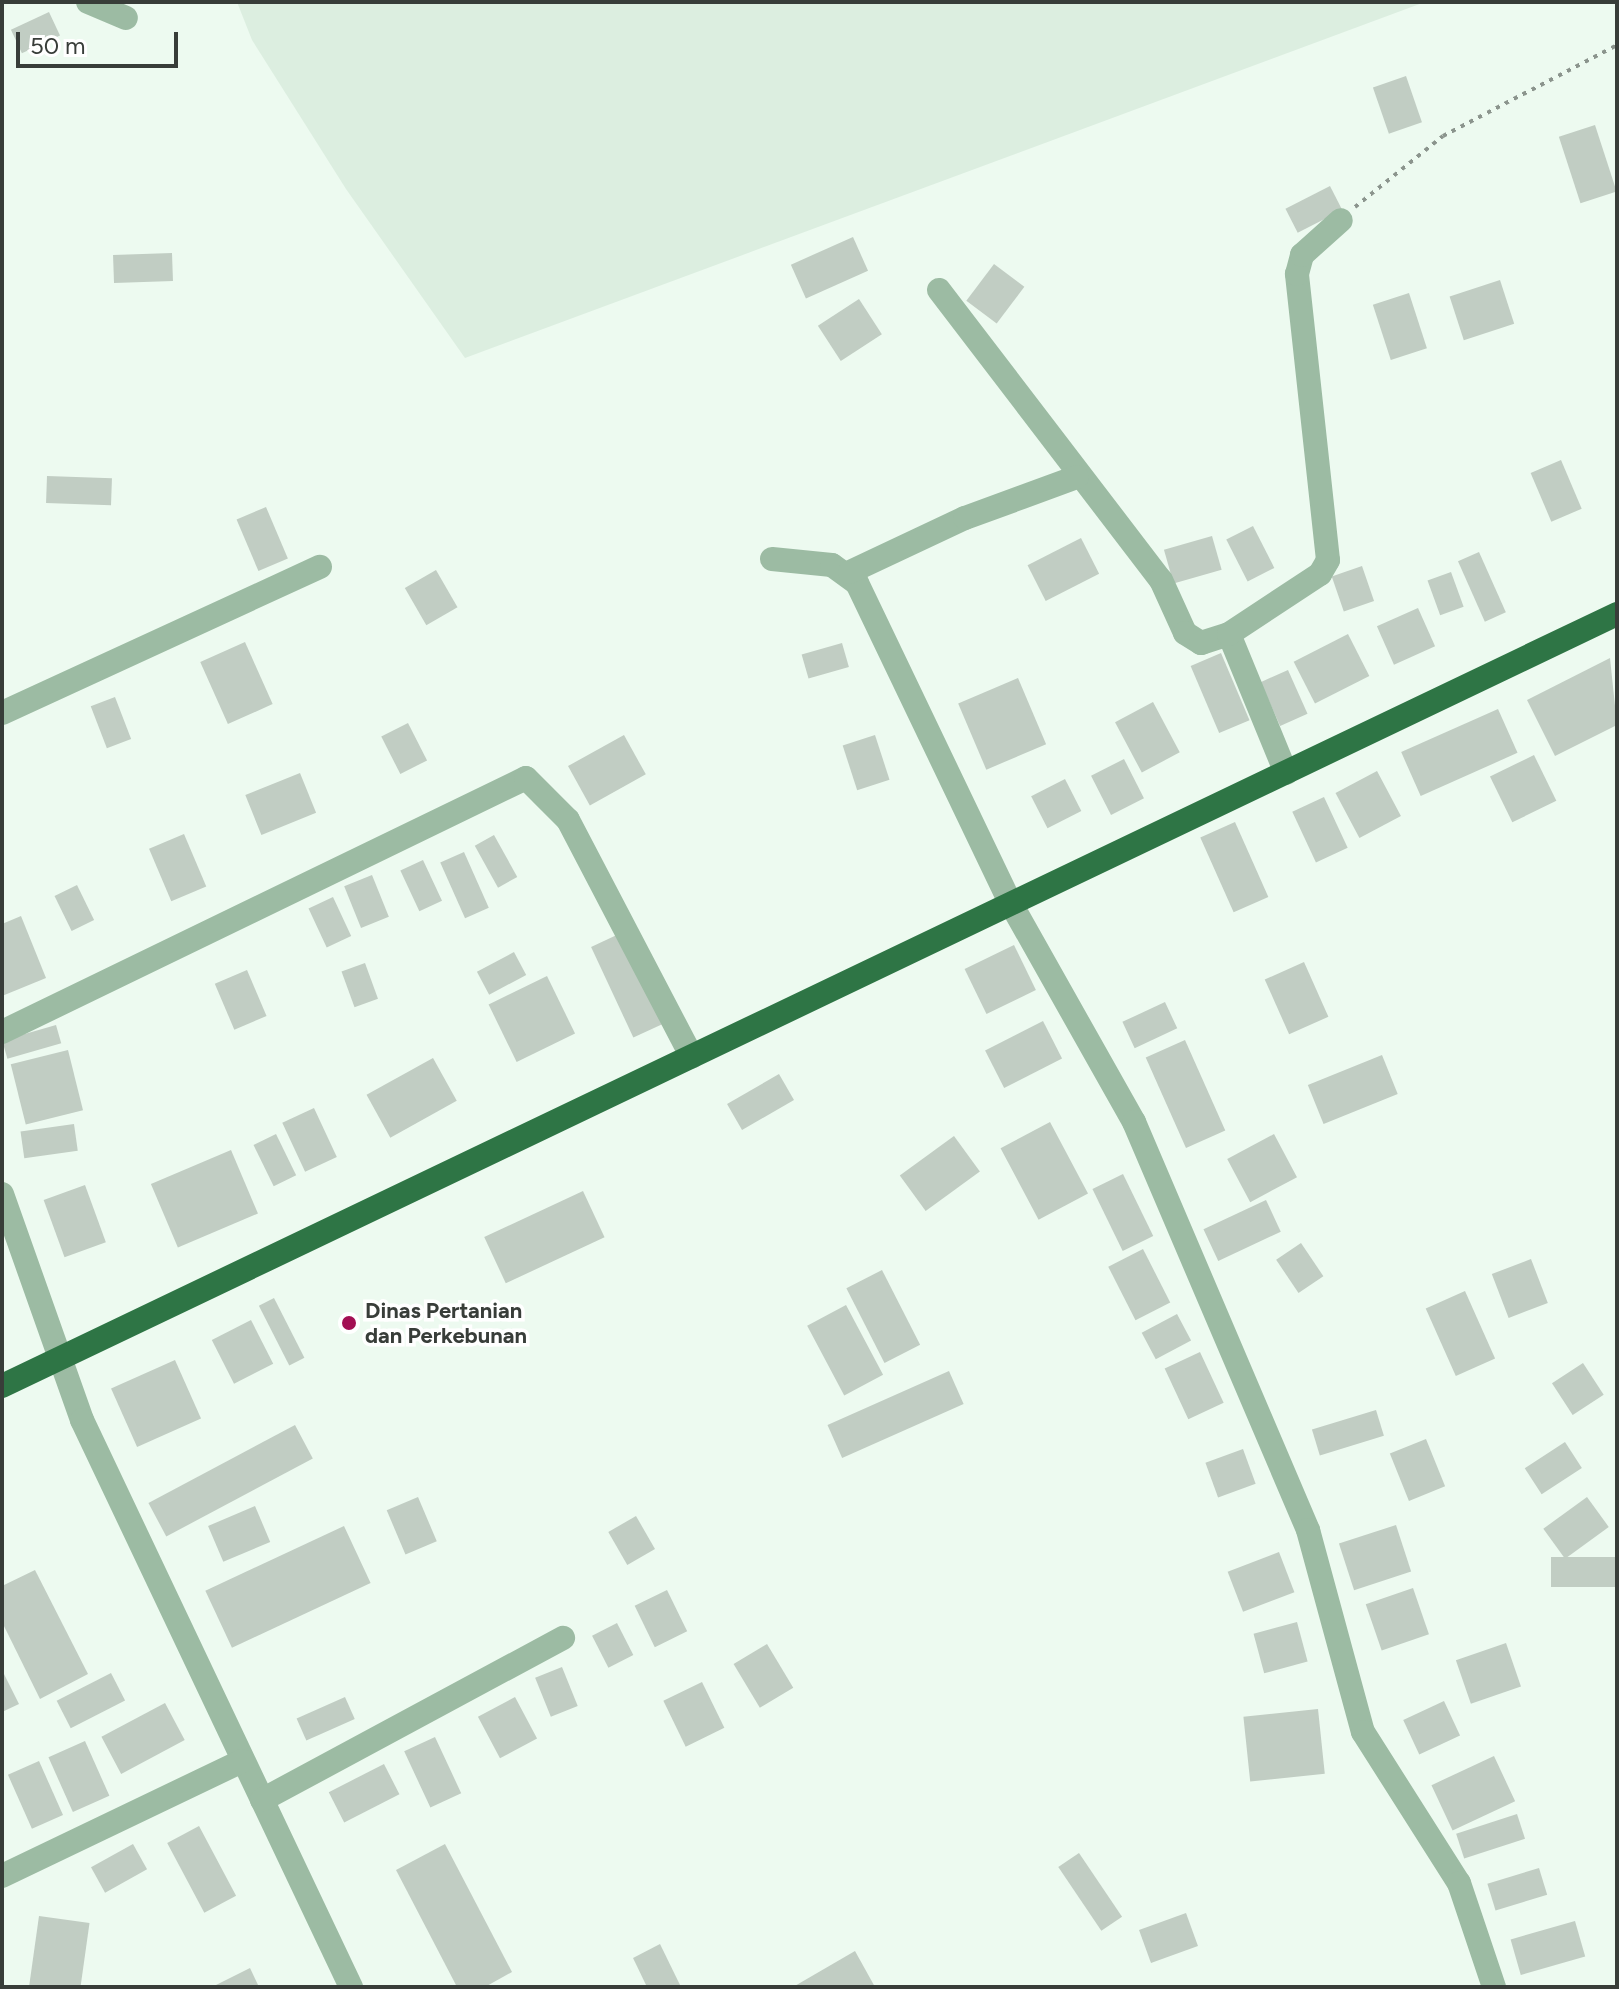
<!DOCTYPE html>
<style>
body{margin:0}
#map{position:relative;width:1619px;height:1989px;overflow:hidden;background:#edfaf0;font-family:Figtree,sans-serif}
div>[style]{position:absolute}
.built>*{inset:0;background:#dceee0}
.building>*{inset:0;background:#c1cdc3;transform-origin:0 0}
.path>*{height:4px;margin-top:-2px;transform-origin:0;background:repeating-linear-gradient(90deg,#8b948d 0 4px,transparent 0 10px)}
.street>*{height:24px;margin:-12px;padding:0 12px;transform-origin:12px;border-radius:12px;background:#9cbba3}
.highway>*{height:24px;margin:-12px;padding:0 12px;transform-origin:12px;border-radius:12px;background:#2e7545}
.dots>*{width:22px;height:22px;translate:-50% -50%;box-sizing:border-box;border:4px solid #fff;border-radius:50%}
span{translate:-50% -50%;white-space:nowrap;text-align:center;line-height:1.15;-webkit-text-stroke:7px #fff;paint-order:stroke}
.poi-label{font-size:22px;color:#383d39;font-weight:700}
.left{translate:0 -50%;text-align:left}
.frame{position:absolute;inset:0;border:4px solid #383d39;pointer-events:none}
.scale{position:absolute;left:16px;top:32px;width:162px;height:36px;box-sizing:border-box;border:4px solid #383d39;border-top:0;padding-left:10px;font-size:24px;line-height:28px;white-space:nowrap;color:#383d39;-webkit-text-stroke:6px #fff;paint-order:stroke}
</style>
<div id="map">
<div class="built">
<i style="clip-path:polygon(237px 2px,1425px 2px,465px 358px,346px 189px,252px 40px)"></i>
</div>
<div class="building">
<i style="left:49px;top:12px;width:26px;height:42px;rotate:65deg"></i>
<i style="left:1406px;top:76px;width:49px;height:35px;rotate:71deg"></i>
<i style="left:1595px;top:125px;width:70px;height:38px;rotate:72deg"></i>
<i style="left:1330px;top:186px;width:27px;height:50px;rotate:63deg"></i>
<i style="left:853px;top:237px;width:37px;height:68px;rotate:66deg"></i>
<i style="left:172px;top:253px;width:28px;height:59px;rotate:88deg"></i>
<i style="left:994px;top:264px;width:38px;height:46px;rotate:37deg"></i>
<i style="left:1500px;top:280px;width:46px;height:53px;rotate:72deg"></i>
<i style="left:1409px;top:293px;width:58px;height:38px;rotate:72deg"></i>
<i style="left:859px;top:299px;width:42px;height:49px;rotate:57deg"></i>
<i style="left:1561px;top:460px;width:53px;height:33px;rotate:67deg"></i>
<i style="left:47px;top:476px;width:65px;height:27px;rotate:2deg"></i>
<i style="left:266px;top:507px;width:56px;height:32px;rotate:67deg"></i>
<i style="left:1253px;top:526px;width:47px;height:30px;rotate:63deg"></i>
<i style="left:1212px;top:536px;width:35px;height:50px;rotate:74deg"></i>
<i style="left:1081px;top:538px;width:40px;height:60px;rotate:63deg"></i>
<i style="left:1479px;top:552px;width:66px;height:23px;rotate:66deg"></i>
<i style="left:1362px;top:566px;width:37px;height:32px;rotate:71deg"></i>
<i style="left:436px;top:570px;width:43px;height:36px;rotate:60deg"></i>
<i style="left:1451px;top:572px;width:37px;height:25px;rotate:70deg"></i>
<i style="left:1418px;top:608px;width:42px;height:45px;rotate:66deg"></i>
<i style="left:1348px;top:634px;width:47px;height:61px;rotate:63deg"></i>
<i style="left:245px;top:642px;width:68px;height:49px;rotate:66deg"></i>
<i style="left:842px;top:643px;width:25px;height:42px;rotate:74deg"></i>
<i style="left:1221px;top:653px;width:73px;height:33px;rotate:67deg"></i>
<i style="clip-path:polygon(1610px 658px,1617px 725px,1555px 756px,1527px 700px)"></i>
<i style="left:1288px;top:670px;width:48px;height:30px;rotate:66deg"></i>
<i style="left:1018px;top:678px;width:72px;height:65px;rotate:67deg"></i>
<i style="left:115px;top:697px;width:45px;height:26px;rotate:69deg"></i>
<i style="left:1153px;top:702px;width:57px;height:43px;rotate:62deg"></i>
<i style="left:1498px;top:709px;width:48px;height:106px;rotate:66deg"></i>
<i style="left:408px;top:723px;width:42px;height:30px;rotate:63deg"></i>
<i style="left:624px;top:735px;width:45px;height:64px;rotate:61deg"></i>
<i style="left:875px;top:735px;width:47px;height:34px;rotate:72deg"></i>
<i style="left:1534px;top:755px;width:51px;height:49px;rotate:64deg"></i>
<i style="left:1124px;top:759px;width:44px;height:37px;rotate:63deg"></i>
<i style="left:1377px;top:771px;width:51px;height:47px;rotate:62deg"></i>
<i style="left:300px;top:773px;width:43px;height:59px;rotate:68deg"></i>
<i style="left:1065px;top:779px;width:36px;height:38px;rotate:63deg"></i>
<i style="left:1324px;top:797px;width:56px;height:35px;rotate:65deg"></i>
<i style="left:1235px;top:822px;width:82px;height:38px;rotate:66deg"></i>
<i style="left:184px;top:834px;width:57px;height:38px;rotate:67deg"></i>
<i style="left:494px;top:835px;width:48px;height:22px;rotate:61deg"></i>
<i style="left:464px;top:852px;width:61px;height:26px;rotate:66deg"></i>
<i style="left:423px;top:860px;width:45px;height:25px;rotate:65deg"></i>
<i style="left:372px;top:875px;width:45px;height:30px;rotate:68deg"></i>
<i style="left:77px;top:885px;width:39px;height:25px;rotate:64deg"></i>
<i style="left:333px;top:897px;width:43px;height:27px;rotate:65deg"></i>
<i style="clip-path:polygon(21px 916px,46px 978px,2px 996px,2px 924px)"></i>
<i style="left:621px;top:933px;width:100px;height:33px;rotate:65deg"></i>
<i style="left:1014px;top:945px;width:50px;height:55px;rotate:64deg"></i>
<i style="left:514px;top:952px;width:26px;height:42px;rotate:62deg"></i>
<i style="left:1304px;top:962px;width:60px;height:43px;rotate:66deg"></i>
<i style="left:365px;top:963px;width:38px;height:25px;rotate:70deg"></i>
<i style="left:247px;top:970px;width:50px;height:35px;rotate:67deg"></i>
<i style="left:547px;top:976px;width:64px;height:65px;rotate:64deg"></i>
<i style="left:1165px;top:1002px;width:29px;height:47px;rotate:65deg"></i>
<i style="left:1043px;top:1021px;width:42px;height:65px;rotate:63deg"></i>
<i style="left:56px;top:1025px;width:19px;height:56px;rotate:74deg"></i>
<i style="left:1185px;top:1040px;width:99px;height:43px;rotate:66deg"></i>
<i style="left:68px;top:1050px;width:62px;height:59px;rotate:76deg"></i>
<i style="left:1382px;top:1055px;width:42px;height:80px;rotate:68deg"></i>
<i style="left:433px;top:1058px;width:49px;height:76px;rotate:61deg"></i>
<i style="left:779px;top:1074px;width:30px;height:60px;rotate:60deg"></i>
<i style="left:314px;top:1108px;width:54px;height:35px;rotate:65deg"></i>
<i style="left:1050px;top:1122px;width:81px;height:56px;rotate:62deg"></i>
<i style="left:74px;top:1124px;width:27px;height:54px;rotate:82deg"></i>
<i style="left:276px;top:1134px;width:46px;height:25px;rotate:64deg"></i>
<i style="left:1274px;top:1134px;width:49px;height:53px;rotate:62deg"></i>
<i style="left:954px;top:1136px;width:44px;height:67px;rotate:54deg"></i>
<i style="left:231px;top:1150px;width:69px;height:87px;rotate:67deg"></i>
<i style="left:1123px;top:1174px;width:69px;height:34px;rotate:64deg"></i>
<i style="left:85px;top:1185px;width:61px;height:44px;rotate:70deg"></i>
<i style="left:583px;top:1191px;width:51px;height:109px;rotate:65deg"></i>
<i style="left:1266px;top:1200px;width:35px;height:69px;rotate:65deg"></i>
<i style="left:1301px;top:1243px;width:40px;height:30px;rotate:56deg"></i>
<i style="left:1143px;top:1249px;width:60px;height:39px;rotate:63deg"></i>
<i style="left:1531px;top:1259px;width:47px;height:42px;rotate:69deg"></i>
<i style="left:882px;top:1270px;width:84px;height:40px;rotate:63deg"></i>
<i style="left:1465px;top:1291px;width:74px;height:43px;rotate:66deg"></i>
<i style="left:274px;top:1298px;width:67px;height:17px;rotate:63deg"></i>
<i style="left:846px;top:1305px;width:79px;height:44px;rotate:62deg"></i>
<i style="left:1177px;top:1314px;width:30px;height:40px;rotate:62deg"></i>
<i style="left:251px;top:1320px;width:49px;height:44px;rotate:63deg"></i>
<i style="left:1200px;top:1352px;width:56px;height:39px;rotate:65deg"></i>
<i style="left:175px;top:1360px;width:64px;height:70px;rotate:66deg"></i>
<i style="left:1583px;top:1363px;width:38px;height:37px;rotate:57deg"></i>
<i style="left:949px;top:1371px;width:36px;height:133px;rotate:66deg"></i>
<i style="left:1376px;top:1410px;width:27px;height:67px;rotate:73deg"></i>
<i style="left:295px;top:1425px;width:38px;height:166px;rotate:62deg"></i>
<i style="left:1426px;top:1439px;width:51px;height:39px;rotate:68deg"></i>
<i style="left:1565px;top:1442px;width:31px;height:48px;rotate:57deg"></i>
<i style="left:1243px;top:1449px;width:37px;height:40px;rotate:70deg"></i>
<i style="left:418px;top:1497px;width:48px;height:34px;rotate:67deg"></i>
<i style="left:1587px;top:1497px;width:37px;height:54px;rotate:54deg"></i>
<i style="left:255px;top:1506px;width:39px;height:51px;rotate:67deg"></i>
<i style="left:636px;top:1516px;width:38px;height:32px;rotate:60deg"></i>
<i style="left:1396px;top:1525px;width:49px;height:60px;rotate:72deg"></i>
<i style="left:344px;top:1526px;width:63px;height:153px;rotate:65deg"></i>
<i style="left:1279px;top:1552px;width:43px;height:55px;rotate:69deg"></i>
<i style="left:1617px;top:1557px;width:30px;height:66px;rotate:90deg"></i>
<i style="clip-path:polygon(35px 1570px,88px 1674px,40px 1699px,2px 1622px,2px 1586px)"></i>
<i style="left:1413px;top:1588px;width:49px;height:50px;rotate:71deg"></i>
<i style="left:667px;top:1590px;width:46px;height:36px;rotate:64deg"></i>
<i style="left:1297px;top:1622px;width:41px;height:45px;rotate:75deg"></i>
<i style="left:617px;top:1623px;width:36px;height:28px;rotate:63deg"></i>
<i style="left:1506px;top:1643px;width:46px;height:53px;rotate:71deg"></i>
<i style="left:767px;top:1644px;width:51px;height:39px;rotate:59deg"></i>
<i style="left:562px;top:1667px;width:42px;height:29px;rotate:68deg"></i>
<i style="clip-path:polygon(2px 1670px,19px 1704px,2px 1712px)"></i>
<i style="left:111px;top:1673px;width:31px;height:61px;rotate:63deg"></i>
<i style="left:702px;top:1682px;width:51px;height:43px;rotate:64deg"></i>
<i style="left:345px;top:1697px;width:24px;height:53px;rotate:66deg"></i>
<i style="left:515px;top:1697px;width:47px;height:42px;rotate:62deg"></i>
<i style="left:1444px;top:1701px;width:38px;height:45px;rotate:65deg"></i>
<i style="left:165px;top:1703px;width:42px;height:72px;rotate:62deg"></i>
<i style="left:1318px;top:1709px;width:65px;height:75px;rotate:84deg"></i>
<i style="left:435px;top:1737px;width:62px;height:34px;rotate:65deg"></i>
<i style="left:85px;top:1741px;width:60px;height:40px;rotate:66deg"></i>
<i style="left:1494px;top:1756px;width:50px;height:69px;rotate:65deg"></i>
<i style="left:39px;top:1761px;width:59px;height:34px;rotate:66deg"></i>
<i style="left:384px;top:1764px;width:34px;height:62px;rotate:63deg"></i>
<i style="left:1517px;top:1814px;width:26px;height:64px;rotate:72deg"></i>
<i style="left:199px;top:1826px;width:79px;height:36px;rotate:62deg"></i>
<i style="left:133px;top:1844px;width:29px;height:48px;rotate:61deg"></i>
<i style="clip-path:polygon(445px 1844px,512px 1972px,485px 1987px,457px 1987px,396px 1870px)"></i>
<i style="left:1079px;top:1853px;width:77px;height:25px;rotate:56deg"></i>
<i style="left:1539px;top:1868px;width:28px;height:54px;rotate:73deg"></i>
<i style="left:1186px;top:1913px;width:35px;height:50px;rotate:70deg"></i>
<i style="left:39px;top:1916px;width:51px;height:70px;rotate:8deg"></i>
<i style="left:1575px;top:1921px;width:37px;height:67px;rotate:74deg"></i>
<i style="clip-path:polygon(660px 1944px,681px 1987px,647px 1987px,633px 1958px)"></i>
<i style="clip-path:polygon(855px 1951px,875px 1987px,793px 1987px)"></i>
<i style="clip-path:polygon(250px 1968px,259px 1987px,212px 1987px)"></i>
</div>
<div class="path">
<i style="left:1355px;top:207px;width:113px;rotate:-38.9deg"></i>
<i style="left:1443px;top:136px;width:196px;rotate:-27.6deg"></i>
</div>
<div class="street">
<i style="left:88px;top:2px;width:41px;rotate:22.8deg"></i>
<i style="left:939px;top:290px;width:365px;rotate:52.6deg"></i>
<i style="left:1161px;top:580px;width:58px;rotate:65.6deg"></i>
<i style="left:1185px;top:633px;width:19px;rotate:32deg"></i>
<i style="left:1201px;top:643px;width:29px;rotate:-18deg"></i>
<i style="left:772px;top:559px;width:60px;rotate:5.7deg"></i>
<i style="left:832px;top:565px;width:31px;rotate:36deg"></i>
<i style="left:857px;top:583px;width:354px;rotate:64.4deg"></i>
<i style="left:1010px;top:902px;width:253px;rotate:60.6deg"></i>
<i style="left:1134px;top:1122px;width:444px;rotate:66.9deg"></i>
<i style="left:1308px;top:1530px;width:209px;rotate:74.8deg"></i>
<i style="left:1363px;top:1732px;width:179px;rotate:57.6deg"></i>
<i style="left:1459px;top:1883px;width:110px;rotate:71.4deg"></i>
<i style="left:850px;top:572px;width:127px;rotate:-25.2deg"></i>
<i style="left:965px;top:518px;width:119px;rotate:-20.1deg"></i>
<i style="left:2px;top:713px;width:350px;rotate:-24.7deg"></i>
<i style="left:1286px;top:773px;width:150px;rotate:-112.3deg"></i>
<i style="left:1229px;top:634px;width:109px;rotate:-33.4deg"></i>
<i style="left:1320px;top:574px;width:16px;rotate:-60deg"></i>
<i style="left:1328px;top:560px;width:288px;rotate:-96.2deg"></i>
<i style="left:1297px;top:274px;width:20px;rotate:-75deg"></i>
<i style="left:1302px;top:255px;width:52px;rotate:-41.9deg"></i>
<i style="left:2px;top:1032px;width:582px;rotate:-25.86deg"></i>
<i style="left:526px;top:778px;width:59px;rotate:45deg"></i>
<i style="left:568px;top:820px;width:267px;rotate:62.4deg"></i>
<i style="left:2px;top:1194px;width:240px;rotate:70.5deg"></i>
<i style="left:82px;top:1420px;width:628px;rotate:64.62deg"></i>
<i style="left:262px;top:1800px;width:342px;rotate:-28.3deg"></i>
<i style="left:2px;top:1876px;width:266px;rotate:-25.6deg"></i>
</div>
<div class="highway">
<i style="left:2px;top:1386px;width:1790px;rotate:-25.55deg"></i>
</div>
<div class="dots">
<i style="left:349px;top:1323px;background:#a20f53"></i>
</div>
<div class="poi-label">
<span class="left" style="left:365px;top:1323px">Dinas Pertanian<br>dan Perkebunan</span>
</div>
<div class="frame"></div>
<div class="scale">50 m</div>
</div>
